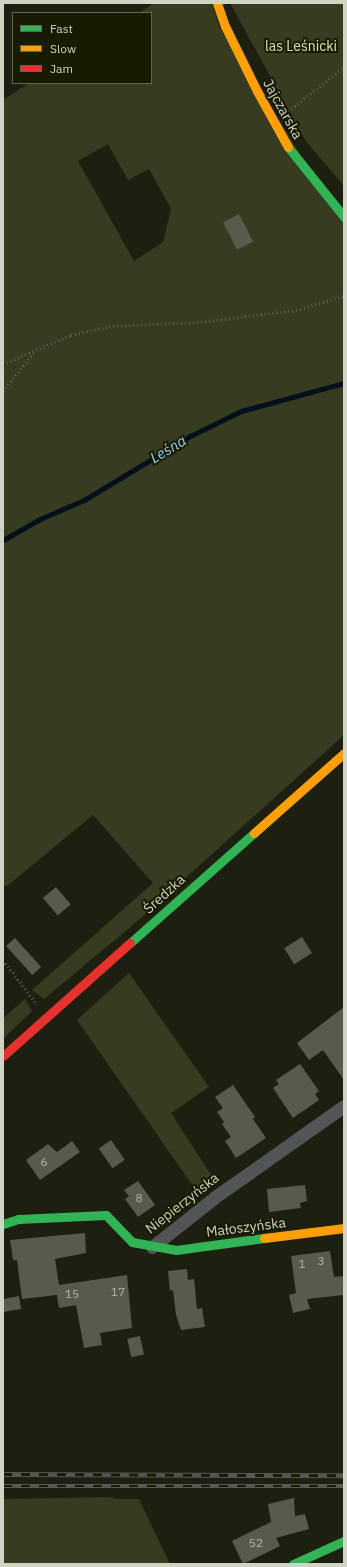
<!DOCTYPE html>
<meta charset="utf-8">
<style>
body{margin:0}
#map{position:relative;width:347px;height:1567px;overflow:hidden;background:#1d1f10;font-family:"IBM Plex Sans",sans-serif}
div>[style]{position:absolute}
.green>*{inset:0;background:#373b20}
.stream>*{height:5px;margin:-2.5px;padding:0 2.5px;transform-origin:2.5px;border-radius:2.5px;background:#03101b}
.building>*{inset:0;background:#595a4e;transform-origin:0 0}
.path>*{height:2.5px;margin-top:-1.25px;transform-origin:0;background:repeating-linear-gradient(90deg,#5d5f5c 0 1px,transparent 0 4px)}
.street>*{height:13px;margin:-6.5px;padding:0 6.5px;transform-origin:6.5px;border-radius:6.5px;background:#515555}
.fast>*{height:9px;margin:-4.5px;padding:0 4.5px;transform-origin:4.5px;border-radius:4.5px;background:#30b455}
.slow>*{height:9px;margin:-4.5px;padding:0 4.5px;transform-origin:4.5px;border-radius:4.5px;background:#ff9f0a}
.jam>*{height:9px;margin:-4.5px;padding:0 4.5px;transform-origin:4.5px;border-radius:4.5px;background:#e5322d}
.rail>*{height:4.5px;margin-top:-2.25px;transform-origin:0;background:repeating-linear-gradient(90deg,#181b02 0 9px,#575954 0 18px);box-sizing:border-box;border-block:1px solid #575954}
span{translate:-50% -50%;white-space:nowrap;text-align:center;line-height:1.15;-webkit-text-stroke:4px #181b02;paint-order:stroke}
.number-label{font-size:12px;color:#b3b6a6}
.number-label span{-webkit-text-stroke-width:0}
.park-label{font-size:14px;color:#dbe4a7}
.street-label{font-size:14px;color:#d1d4c4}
.water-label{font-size:15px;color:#95cef5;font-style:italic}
.frame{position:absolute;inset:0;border:4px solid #d1d4c4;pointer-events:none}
.legend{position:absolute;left:12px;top:12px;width:140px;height:72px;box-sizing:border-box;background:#181b02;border:1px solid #626550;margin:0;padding:5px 7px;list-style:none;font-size:12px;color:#d1d4c4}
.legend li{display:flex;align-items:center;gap:8px;height:20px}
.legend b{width:20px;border:1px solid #626550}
</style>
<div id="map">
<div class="green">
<i style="clip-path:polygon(evenodd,154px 3px,212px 3px,219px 26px,344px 223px,344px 735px,140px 919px,44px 999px,32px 990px,153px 883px,93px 815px,7px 886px,3px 886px,3px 100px,29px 83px,151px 83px,151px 13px,139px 13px,154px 3px,108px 144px,128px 180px,149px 169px,171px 209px,163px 242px,134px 261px,78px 161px,108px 144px)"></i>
<i style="clip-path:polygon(230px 3px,344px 3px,344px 186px,305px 140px)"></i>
<i style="clip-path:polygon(129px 973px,209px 1087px,171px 1113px,217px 1184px,200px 1196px,77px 1020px)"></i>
<i style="clip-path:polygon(25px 999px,32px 1011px,3px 1039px,3px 1018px)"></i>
<i style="clip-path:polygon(111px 1497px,116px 1499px,139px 1499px,170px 1564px,3px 1564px,3px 1499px)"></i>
</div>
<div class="stream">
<i style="left:3px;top:540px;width:43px;rotate:-29.6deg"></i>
<i style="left:40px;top:519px;width:48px;rotate:-23.4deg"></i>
<i style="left:84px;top:500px;width:124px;rotate:-31.1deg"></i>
<i style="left:190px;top:436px;width:57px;rotate:-26.1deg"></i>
<i style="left:241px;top:411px;width:107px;rotate:-15.2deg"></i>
</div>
<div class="building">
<i style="left:239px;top:214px;width:31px;height:18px;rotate:63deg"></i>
<i style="left:56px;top:887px;width:23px;height:17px;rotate:50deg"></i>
<i style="left:302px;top:937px;width:19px;height:21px;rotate:58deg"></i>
<i style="left:15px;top:938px;width:39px;height:12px;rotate:48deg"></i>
<i style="clip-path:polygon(344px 1007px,344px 1080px,323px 1050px,309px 1060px,297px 1043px)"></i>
<i style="clip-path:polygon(300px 1064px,319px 1091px,315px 1094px,319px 1100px,293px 1118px,273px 1088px,279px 1084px,276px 1080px)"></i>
<i style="clip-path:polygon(233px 1085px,255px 1117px,253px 1119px,266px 1138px,236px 1158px,225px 1141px,231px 1137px,222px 1124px,224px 1122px,217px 1112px,223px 1108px,215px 1097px)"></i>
<i style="left:111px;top:1140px;width:24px;height:15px;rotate:55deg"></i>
<i style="clip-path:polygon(72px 1141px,80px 1152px,40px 1180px,26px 1160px,48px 1144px,57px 1152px)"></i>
<i style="clip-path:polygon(138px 1181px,155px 1205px,138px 1217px,125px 1199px,129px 1196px,124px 1190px)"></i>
<i style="clip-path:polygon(305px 1185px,307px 1201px,300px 1203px,301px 1208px,269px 1212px,267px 1189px)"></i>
<i style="clip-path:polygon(85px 1233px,86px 1253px,55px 1259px,59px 1285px,127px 1275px,132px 1328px,100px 1333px,102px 1345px,84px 1348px,76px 1305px,59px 1308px,57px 1295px,22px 1299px,17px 1260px,13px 1260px,10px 1240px)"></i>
<i style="clip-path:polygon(330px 1251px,334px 1277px,344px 1276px,344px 1295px,307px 1299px,310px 1309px,293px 1313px,289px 1295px,296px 1293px,291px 1256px)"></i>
<i style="clip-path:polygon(187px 1269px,188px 1280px,194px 1279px,197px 1309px,202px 1308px,205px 1327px,181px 1330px,176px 1315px,173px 1290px,170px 1291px,168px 1271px)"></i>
<i style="clip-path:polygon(19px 1296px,21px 1309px,3px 1312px,3px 1299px)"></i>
<i style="left:140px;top:1336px;width:19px;height:13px;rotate:78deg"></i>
<i style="clip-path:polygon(294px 1498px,295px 1516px,305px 1514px,309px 1529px,276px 1538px,280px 1546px,243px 1564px,232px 1541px,271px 1522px,268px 1504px)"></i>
</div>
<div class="path">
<i style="left:288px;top:111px;width:71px;rotate:-38.2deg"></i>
<i style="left:3px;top:364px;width:74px;rotate:-23.1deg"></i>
<i style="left:71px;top:335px;width:39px;rotate:-13deg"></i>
<i style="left:109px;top:326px;width:92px;rotate:-2.5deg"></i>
<i style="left:201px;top:322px;width:96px;rotate:-7.2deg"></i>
<i style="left:296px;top:310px;width:50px;rotate:-16.3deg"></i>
<i style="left:3px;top:391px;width:50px;rotate:-51.5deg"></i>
<i style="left:3px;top:960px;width:56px;rotate:52.3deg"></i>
</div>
<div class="street">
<i style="left:152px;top:1247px;width:80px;rotate:-38.4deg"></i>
<i style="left:215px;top:1197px;width:158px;rotate:-35.2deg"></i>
</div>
<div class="fast">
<i style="left:288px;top:147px;width:90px;rotate:51.3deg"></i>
<i style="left:130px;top:943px;width:166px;rotate:-41.6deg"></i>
<i style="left:3px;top:1224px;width:16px;rotate:-18deg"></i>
<i style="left:18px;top:1219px;width:88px;rotate:-2.6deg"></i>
<i style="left:106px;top:1215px;width:37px;rotate:46deg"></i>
<i style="left:132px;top:1242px;width:45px;rotate:10.3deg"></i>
<i style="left:176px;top:1250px;width:89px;rotate:-7.8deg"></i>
<i style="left:293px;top:1564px;width:56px;rotate:-24.3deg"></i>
</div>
<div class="slow">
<i style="left:217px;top:3px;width:24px;rotate:71deg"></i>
<i style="left:225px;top:26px;width:72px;rotate:63.8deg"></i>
<i style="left:257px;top:91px;width:64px;rotate:61deg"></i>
<i style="left:254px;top:833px;width:120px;rotate:-41.6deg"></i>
<i style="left:264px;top:1238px;width:81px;rotate:-7.1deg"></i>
</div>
<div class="jam">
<i style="left:3px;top:1056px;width:170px;rotate:-41.7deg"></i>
</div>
<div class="rail">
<i style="left:3px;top:1474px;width:341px;rotate:0.2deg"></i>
<i style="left:3px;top:1486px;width:341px"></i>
</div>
<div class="number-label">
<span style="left:44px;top:1162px">6</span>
<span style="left:139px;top:1198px">8</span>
<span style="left:321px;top:1261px">3</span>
<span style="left:302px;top:1264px">1</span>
<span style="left:118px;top:1292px">17</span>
<span style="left:72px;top:1294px">15</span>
<span style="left:256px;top:1543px">52</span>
</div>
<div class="park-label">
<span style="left:301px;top:46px">las Leśnicki</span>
</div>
<div class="street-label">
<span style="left:283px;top:109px;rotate:61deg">Jajczarska</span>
<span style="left:164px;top:894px;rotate:-42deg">Średzka</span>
<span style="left:182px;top:1203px;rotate:-38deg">Niepierzyńska</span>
<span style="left:246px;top:1227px;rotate:-7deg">Małoszyńska</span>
</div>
<div class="water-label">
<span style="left:168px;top:449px;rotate:-31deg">Leśna</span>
</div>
<div class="frame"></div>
<ul class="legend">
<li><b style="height:5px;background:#30b455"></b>Fast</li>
<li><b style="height:5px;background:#ff9f0a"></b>Slow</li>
<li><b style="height:5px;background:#e5322d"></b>Jam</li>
</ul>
</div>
